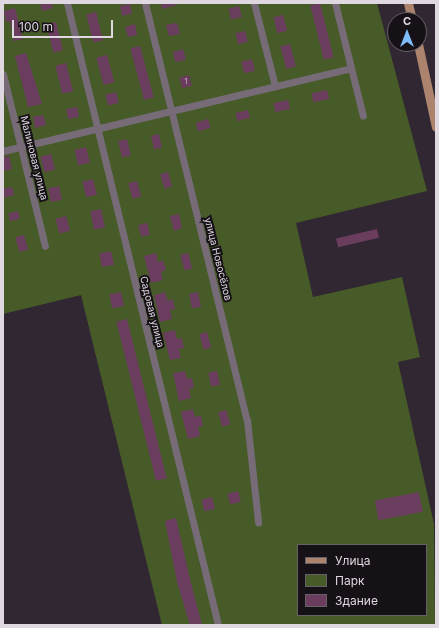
<!DOCTYPE html>
<meta charset="utf-8">
<style>
body{margin:0}
#map{position:relative;width:439px;height:628px;overflow:hidden;background:#312732;font-family:Inter,sans-serif}
div>[style]{position:absolute}
.green>*{inset:0;background:#475b29}
.building>*{inset:0;background:#6a3c5e;transform-origin:0 0}
.minor>*{height:7px;margin:-3.5px;padding:0 3.5px;transform-origin:3.5px;border-radius:3.5px;background:#776b78}
.major>*{height:9px;margin:-4.5px;padding:0 4.5px;transform-origin:4.5px;border-radius:4.5px;background:#ac846d}
span{translate:-50% -50%;white-space:nowrap;text-align:center;line-height:1.15;-webkit-text-stroke:4px #161116;paint-order:stroke}
.number-label{font-size:8px;color:#c2b1c0}
.number-label span{-webkit-text-stroke-width:0}
.street-label{font-size:10px;color:#dfd8e0}
.frame{position:absolute;inset:0;border:4px solid #dfd8e0;pointer-events:none}
.legend{position:absolute;left:297px;top:544px;width:130px;height:72px;box-sizing:border-box;background:#161116;border:1px solid #666167;margin:0;padding:5px 7px;list-style:none;font-size:12px;color:#dfd8e0}
.legend li{display:flex;align-items:center;gap:8px;height:20px}
.legend b{width:20px;border:1px solid #666167}
.north{position:absolute;left:387px;top:12px;width:40px;height:40px;box-sizing:border-box;background:#161116;border:1px solid #666167;border-radius:50%;rotate:0deg;font-size:11px;font-weight:700;line-height:16px;text-align:center;color:#dfd8e0}
.north::after{content:'';display:block;margin:auto;width:14px;height:18px;background:#7ebdf9;clip-path:polygon(50% 0,100% 100%,50% 72%,0 100%)}
.scale{position:absolute;left:12px;top:20px;width:101px;height:18px;box-sizing:border-box;border:2px solid #dfd8e0;border-top:0;padding-left:5px;font-size:12px;line-height:14px;white-space:nowrap;color:#dfd8e0;-webkit-text-stroke:3px #161116;paint-order:stroke}
</style>
<div id="map">
<div class="green">
<i style="clip-path:polygon(evenodd,3px 3px,377px 3px,427px 191px,296px 223px,313px 297px,402px 277px,420px 357px,398px 362px,434px 524px,435px 625px,162px 625px,81px 295px,3px 314px,3px 3px,298px 545px,426px 545px,426px 615px,298px 615px,298px 545px)"></i>
</div>
<div class="building">
<i style="clip-path:polygon(40px 3px,51px 3px,53px 8px,42px 11px)"></i>
<i style="clip-path:polygon(161px 3px,177px 3px,177px 5px,162px 9px)"></i>
<i style="left:320px;top:3px;width:56px;height:10px;rotate:76deg"></i>
<i style="left:130px;top:4px;width:10px;height:10px;rotate:79deg"></i>
<i style="left:239px;top:6px;width:11px;height:11px;rotate:75deg"></i>
<i style="clip-path:polygon(15px 8px,23px 39px,14px 41px,10px 21px,6px 22px,4px 11px)"></i>
<i style="left:96px;top:12px;width:29px;height:10px;rotate:76deg"></i>
<i style="left:283px;top:15px;width:16px;height:10px;rotate:75deg"></i>
<i style="left:56px;top:22px;width:29px;height:10px;rotate:76deg"></i>
<i style="clip-path:polygon(177px 23px,180px 34px,169px 36px,166px 25px)"></i>
<i style="clip-path:polygon(135px 24px,137px 35px,128px 37px,125px 27px)"></i>
<i style="left:245px;top:31px;width:11px;height:10px;rotate:75deg"></i>
<i style="left:290px;top:44px;width:23px;height:10px;rotate:75deg"></i>
<i style="left:140px;top:46px;width:53px;height:10px;rotate:75deg"></i>
<i style="clip-path:polygon(183px 49px,186px 60px,175px 62px,173px 52px)"></i>
<i style="clip-path:polygon(26px 53px,42px 104px,28px 107px,15px 56px)"></i>
<i style="left:107px;top:55px;width:28px;height:11px;rotate:75deg"></i>
<i style="left:252px;top:59px;width:12px;height:11px;rotate:76deg"></i>
<i style="left:66px;top:63px;width:29px;height:11px;rotate:76deg"></i>
<i style="left:189px;top:75px;width:11px;height:10px;rotate:75deg"></i>
<i style="left:327px;top:90px;width:9px;height:16px;rotate:77deg"></i>
<i style="left:116px;top:92px;width:11px;height:11px;rotate:75deg"></i>
<i style="left:288px;top:100px;width:9px;height:15px;rotate:77deg"></i>
<i style="left:77px;top:107px;width:10px;height:11px;rotate:79deg"></i>
<i style="left:248px;top:110px;width:8px;height:13px;rotate:76deg"></i>
<i style="clip-path:polygon(43px 115px,46px 125px,35px 128px,33px 117px)"></i>
<i style="left:208px;top:119px;width:9px;height:13px;rotate:72deg"></i>
<i style="left:159px;top:134px;width:14px;height:8px;rotate:78deg"></i>
<i style="left:127px;top:139px;width:17px;height:9px;rotate:77deg"></i>
<i style="left:86px;top:147px;width:16px;height:12px;rotate:76deg"></i>
<i style="left:51px;top:154px;width:16px;height:11px;rotate:75deg"></i>
<i style="clip-path:polygon(9px 156px,12px 169px,3px 171px,3px 157px)"></i>
<i style="left:168px;top:172px;width:15px;height:8px;rotate:74deg"></i>
<i style="left:93px;top:179px;width:16px;height:11px;rotate:76deg"></i>
<i style="left:137px;top:181px;width:16px;height:9px;rotate:75deg"></i>
<i style="left:59px;top:186px;width:14px;height:11px;rotate:78deg"></i>
<i style="clip-path:polygon(12px 187px,14px 195px,3px 198px,3px 189px)"></i>
<i style="left:101px;top:209px;width:19px;height:11px;rotate:78deg"></i>
<i style="left:18px;top:211px;width:8px;height:10px;rotate:76deg"></i>
<i style="clip-path:polygon(179px 214px,182px 228px,174px 231px,170px 216px)"></i>
<i style="left:66px;top:216px;width:15px;height:11px;rotate:74deg"></i>
<i style="left:147px;top:223px;width:12px;height:9px;rotate:76deg"></i>
<i style="left:377px;top:229px;width:9px;height:42px;rotate:77deg"></i>
<i style="left:24px;top:235px;width:15px;height:9px;rotate:74deg"></i>
<i style="left:111px;top:251px;width:14px;height:12px;rotate:78deg"></i>
<i style="clip-path:polygon(156px 253px,158px 262px,163px 260px,166px 270px,161px 272px,163px 280px,151px 283px,144px 256px)"></i>
<i style="left:188px;top:253px;width:16px;height:8px;rotate:75deg"></i>
<i style="left:121px;top:292px;width:14px;height:12px;rotate:78deg"></i>
<i style="clip-path:polygon(165px 292px,168px 301px,173px 299px,175px 309px,170px 310px,172px 319px,160px 322px,154px 295px)"></i>
<i style="left:198px;top:292px;width:15px;height:9px;rotate:79deg"></i>
<i style="left:127px;top:319px;width:164px;height:11px;rotate:76deg"></i>
<i style="clip-path:polygon(175px 330px,177px 339px,182px 338px,184px 348px,179px 349px,181px 358px,170px 360px,163px 333px)"></i>
<i style="left:207px;top:332px;width:16px;height:8px;rotate:75deg"></i>
<i style="clip-path:polygon(185px 371px,187px 379px,192px 378px,194px 388px,189px 389px,191px 398px,179px 401px,173px 373px)"></i>
<i style="left:217px;top:371px;width:14px;height:9px;rotate:78deg"></i>
<i style="clip-path:polygon(193px 409px,195px 417px,201px 416px,203px 426px,198px 427px,200px 436px,188px 439px,181px 412px)"></i>
<i style="left:226px;top:410px;width:15px;height:8px;rotate:74deg"></i>
<i style="left:238px;top:491px;width:11px;height:11px;rotate:75deg"></i>
<i style="left:419px;top:492px;width:20px;height:45px;rotate:79deg"></i>
<i style="left:212px;top:497px;width:12px;height:11px;rotate:76deg"></i>
<i style="clip-path:polygon(176px 518px,190px 579px,202px 625px,190px 625px,177px 582px,165px 521px)"></i>
</div>
<div class="minor">
<i style="left:67px;top:3px;width:640px;rotate:76.35deg"></i>
<i style="left:145px;top:3px;width:429px;rotate:76.3deg"></i>
<i style="left:247px;top:420px;width:103px;rotate:83.8deg"></i>
<i style="left:254px;top:3px;width:86px;rotate:75.8deg"></i>
<i style="left:335px;top:3px;width:116px;rotate:76.1deg"></i>
<i style="left:3px;top:74px;width:177px;rotate:76.3deg"></i>
<i style="left:3px;top:151px;width:358px;rotate:-13.4deg"></i>
</div>
<div class="major">
<i style="left:408px;top:3px;width:17px;rotate:77deg"></i>
<i style="left:418px;top:44px;width:85px;rotate:77.8deg"></i>
</div>
<div class="number-label">
<span style="left:186px;top:82px">1</span>
</div>
<div class="street-label">
<span style="left:34px;top:158px;rotate:76deg">Малиновая улица</span>
<span style="left:218px;top:259px;rotate:76deg">улица Новосёлов</span>
<span style="left:152px;top:312px;rotate:76deg">Садовая улица</span>
</div>
<div class="frame"></div>
<ul class="legend">
<li><b style="height:5px;background:#ac846d"></b>Улица</li>
<li><b style="height:11px;background:#475b29"></b>Парк</li>
<li><b style="height:11px;background:#6a3c5e"></b>Здание</li>
</ul>
<div class="north">С</div>
<div class="scale">100 m</div>
</div>
